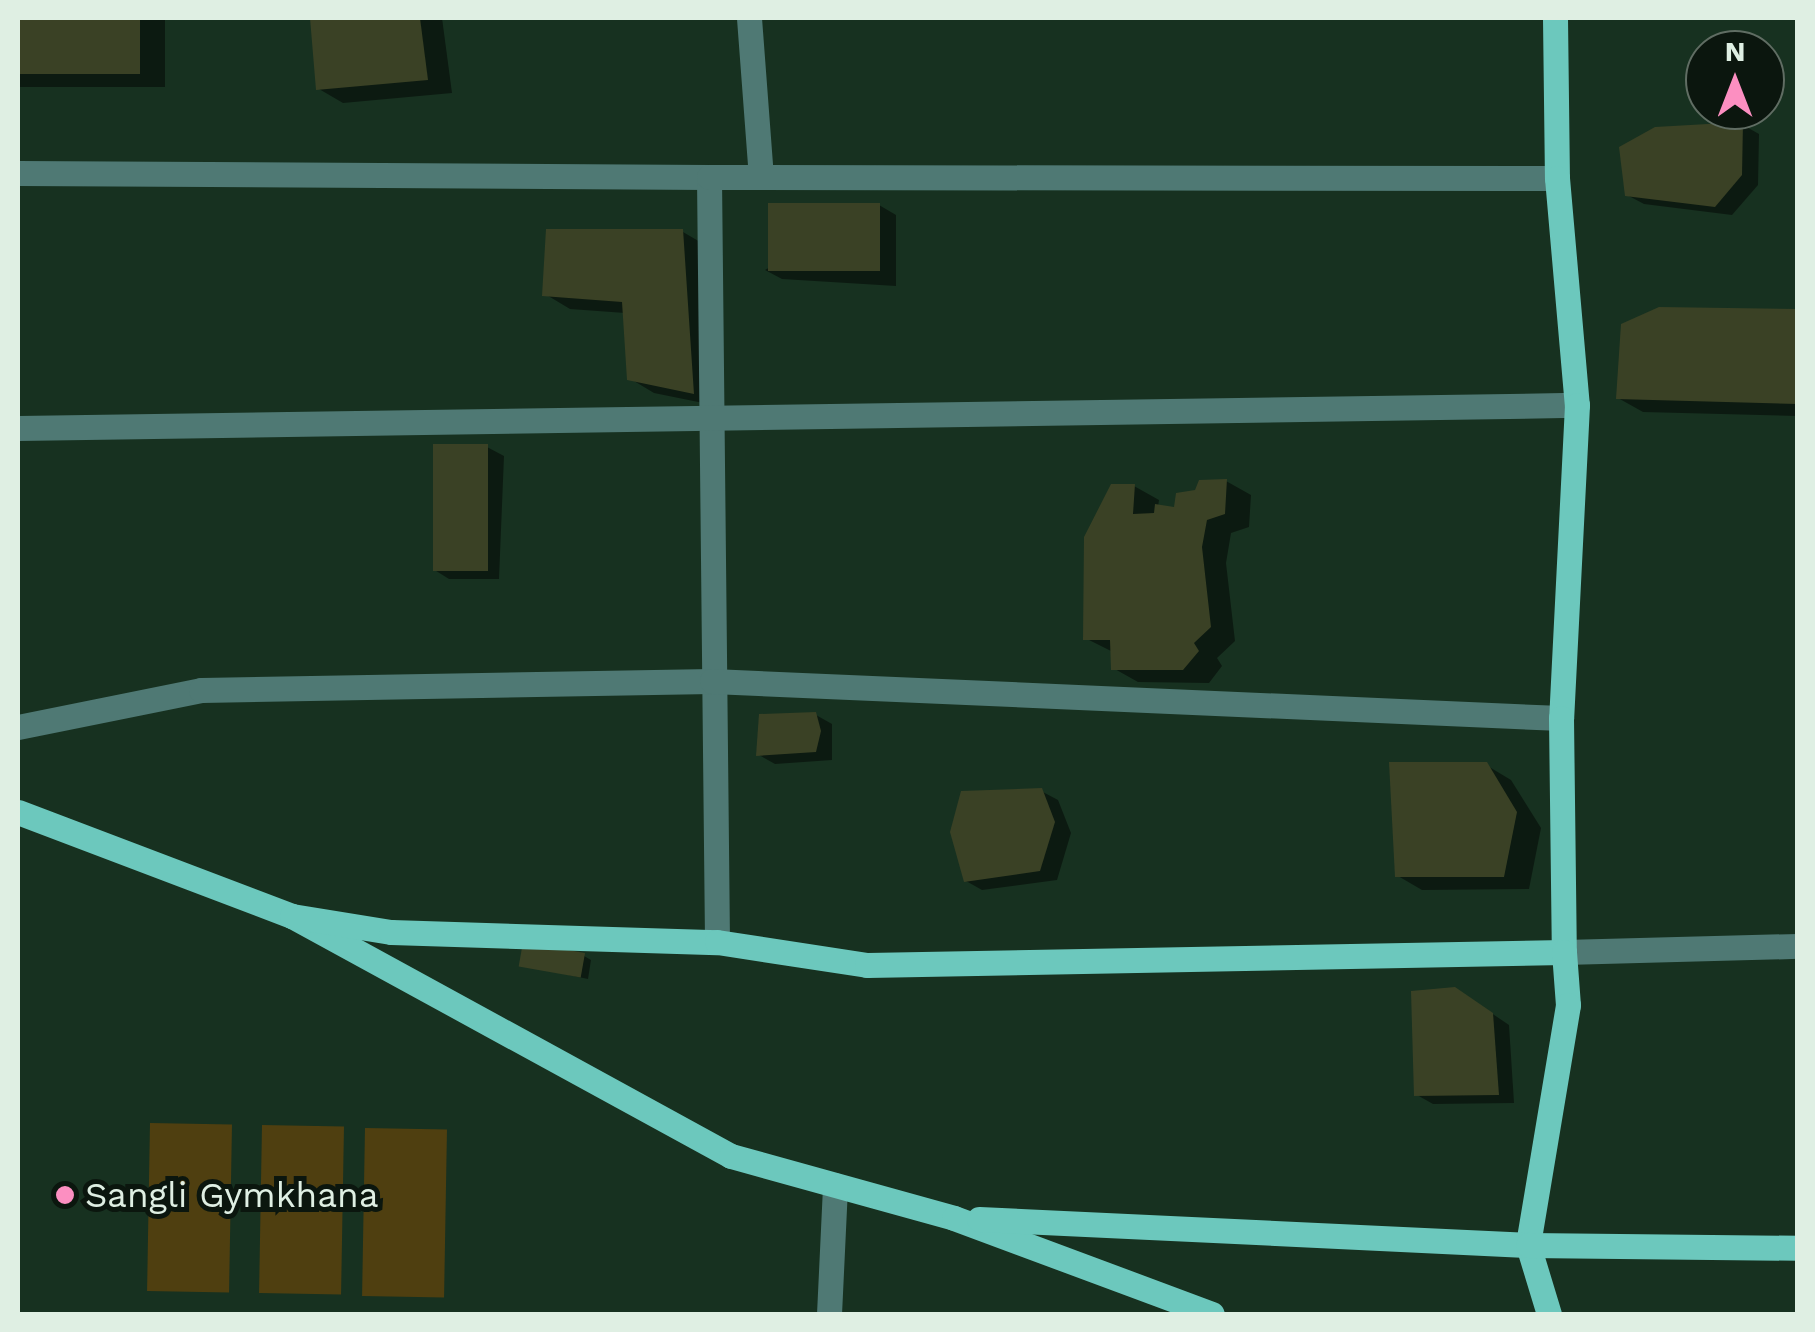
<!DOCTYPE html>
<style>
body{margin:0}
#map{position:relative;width:1815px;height:1332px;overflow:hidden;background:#173120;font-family:"Work Sans",sans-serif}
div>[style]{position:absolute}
.green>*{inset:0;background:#4f3f10;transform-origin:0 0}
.shadow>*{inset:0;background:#0007;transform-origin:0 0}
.building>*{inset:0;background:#3a4125;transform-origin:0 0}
.minor>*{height:25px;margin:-12.5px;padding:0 12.5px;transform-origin:12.5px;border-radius:12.5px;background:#4f7974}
.major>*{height:25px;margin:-12.5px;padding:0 12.5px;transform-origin:12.5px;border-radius:12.5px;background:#6cc8bd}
.dots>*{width:28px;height:28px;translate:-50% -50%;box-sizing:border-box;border:5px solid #0b160e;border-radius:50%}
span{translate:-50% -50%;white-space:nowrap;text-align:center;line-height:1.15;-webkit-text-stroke:10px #0b160e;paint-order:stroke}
.poi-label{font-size:35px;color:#dfefe3}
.left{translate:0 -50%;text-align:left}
.frame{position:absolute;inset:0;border:20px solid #dfefe3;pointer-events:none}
.north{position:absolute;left:1685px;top:30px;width:100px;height:100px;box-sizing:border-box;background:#0b160e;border:2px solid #606d63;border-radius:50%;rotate:0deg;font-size:28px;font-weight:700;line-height:40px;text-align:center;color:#dfefe3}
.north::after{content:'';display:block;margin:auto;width:35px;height:45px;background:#fc8fc1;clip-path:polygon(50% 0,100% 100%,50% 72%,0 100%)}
</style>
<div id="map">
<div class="green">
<i style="left:150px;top:1123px;width:82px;height:168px;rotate:1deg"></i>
<i style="left:262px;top:1125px;width:82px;height:168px;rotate:1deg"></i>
<i style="left:365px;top:1128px;width:82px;height:168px;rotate:1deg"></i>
</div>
<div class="shadow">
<i style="left:18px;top:18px;width:147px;height:69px"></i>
<i style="clip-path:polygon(312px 18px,442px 18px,452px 93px,343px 103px,319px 89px)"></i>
<i style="clip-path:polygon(1743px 125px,1759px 134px,1758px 185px,1732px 215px,1644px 204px,1627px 195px)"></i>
<i style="clip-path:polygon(879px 205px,896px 215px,896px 286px,782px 279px,765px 270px)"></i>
<i style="clip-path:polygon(683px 232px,707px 246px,718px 406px,654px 393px,629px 378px,625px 313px,570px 309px,545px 294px)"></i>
<i style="clip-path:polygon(1798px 311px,1798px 416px,1643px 412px,1618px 398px)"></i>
<i style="clip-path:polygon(487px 447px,504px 456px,499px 579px,449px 579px,433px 569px)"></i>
<i style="clip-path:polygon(1226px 481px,1251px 495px,1249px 527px,1231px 533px,1226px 563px,1235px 641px,1217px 658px,1222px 666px,1209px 683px,1138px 682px,1113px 668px,1113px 652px,1085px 638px,1134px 486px,1159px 500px,1158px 507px,1176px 510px)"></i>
<i style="clip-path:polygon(816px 715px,832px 724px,832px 760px,775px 764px,759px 755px)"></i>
<i style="clip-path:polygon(1486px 765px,1511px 780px,1541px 828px,1529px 889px,1422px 890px,1398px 876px)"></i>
<i style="clip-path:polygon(1041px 791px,1058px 800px,1071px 833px,1057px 880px,982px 890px,966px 881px)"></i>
<i style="clip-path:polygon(584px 956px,591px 960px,588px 979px,521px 965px)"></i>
<i style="clip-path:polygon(1472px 1000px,1509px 1025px,1514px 1103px,1433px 1104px,1417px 1095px)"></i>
</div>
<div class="building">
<i style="left:18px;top:18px;width:122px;height:56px"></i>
<i style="clip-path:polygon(310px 18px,420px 18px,428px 80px,316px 90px)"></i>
<i style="clip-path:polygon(1743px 122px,1742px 175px,1715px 207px,1625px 196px,1619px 147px,1655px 127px)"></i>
<i style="left:768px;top:203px;width:112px;height:68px"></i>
<i style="clip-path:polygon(546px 229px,683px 229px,694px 394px,627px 380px,622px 302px,542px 296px)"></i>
<i style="clip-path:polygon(1659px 307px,1798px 309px,1798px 404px,1616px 399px,1621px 324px)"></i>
<i style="left:433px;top:444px;width:55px;height:127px"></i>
<i style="clip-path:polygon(1227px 479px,1225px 514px,1207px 520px,1202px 547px,1211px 627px,1194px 643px,1199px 651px,1183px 670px,1111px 670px,1110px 640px,1083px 640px,1084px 537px,1111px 484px,1135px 484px,1133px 514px,1154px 513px,1155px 504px,1174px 507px,1176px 493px,1195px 490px,1199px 480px)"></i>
<i style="clip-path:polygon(816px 712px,821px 731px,816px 752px,756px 756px,759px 714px)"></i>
<i style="clip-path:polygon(1389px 762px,1487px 762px,1517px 812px,1504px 877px,1395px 877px)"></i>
<i style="clip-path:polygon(1042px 788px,1055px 822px,1040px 871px,964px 882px,950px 832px,961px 791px)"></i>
<i style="left:523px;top:942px;width:63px;height:25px;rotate:10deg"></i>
<i style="clip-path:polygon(1455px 987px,1493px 1013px,1499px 1095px,1414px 1096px,1411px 991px)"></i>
</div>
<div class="minor">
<i style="left:749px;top:18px;width:159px;rotate:85.7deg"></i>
<i style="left:18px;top:173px;width:691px;rotate:0.33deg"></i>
<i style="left:709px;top:177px;width:765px;rotate:89.4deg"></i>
<i style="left:709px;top:177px;width:848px;rotate:0.07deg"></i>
<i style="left:18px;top:428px;width:1559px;rotate:-0.85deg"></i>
<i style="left:18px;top:727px;width:187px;rotate:-11.4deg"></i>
<i style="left:201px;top:690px;width:511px;rotate:-1.01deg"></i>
<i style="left:712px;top:681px;width:850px;rotate:2.5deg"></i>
<i style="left:1564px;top:952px;width:234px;rotate:-1.5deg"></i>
<i style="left:829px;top:1314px;width:129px;rotate:-87.3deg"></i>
</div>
<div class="major">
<i style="left:1555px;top:18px;width:160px;rotate:89.3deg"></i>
<i style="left:1557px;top:178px;width:228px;rotate:85deg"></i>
<i style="left:1577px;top:405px;width:313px;rotate:92.9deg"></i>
<i style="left:1561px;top:718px;width:234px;rotate:89.3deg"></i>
<i style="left:18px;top:812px;width:293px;rotate:20.8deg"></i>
<i style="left:292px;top:916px;width:500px;rotate:28.67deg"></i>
<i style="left:731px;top:1156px;width:231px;rotate:15.5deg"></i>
<i style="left:954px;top:1218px;width:275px;rotate:20.4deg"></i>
<i style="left:292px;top:916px;width:100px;rotate:9.2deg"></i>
<i style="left:391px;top:932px;width:326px;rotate:1.8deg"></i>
<i style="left:717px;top:942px;width:152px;rotate:8.7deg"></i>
<i style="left:867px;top:965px;width:697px;rotate:-1.07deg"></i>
<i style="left:1564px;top:952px;width:53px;rotate:85.7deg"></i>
<i style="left:1568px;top:1005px;width:243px;rotate:99.5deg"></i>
<i style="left:1528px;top:1245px;width:72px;rotate:73.1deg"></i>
<i style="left:979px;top:1219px;width:550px;rotate:2.71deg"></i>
<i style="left:1528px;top:1245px;width:270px;rotate:0.6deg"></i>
</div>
<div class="dots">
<i style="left:65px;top:1195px;background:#fc8fc1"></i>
</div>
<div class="poi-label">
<span class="left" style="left:85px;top:1195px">Sangli Gymkhana</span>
</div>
<div class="frame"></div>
<div class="north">N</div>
</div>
